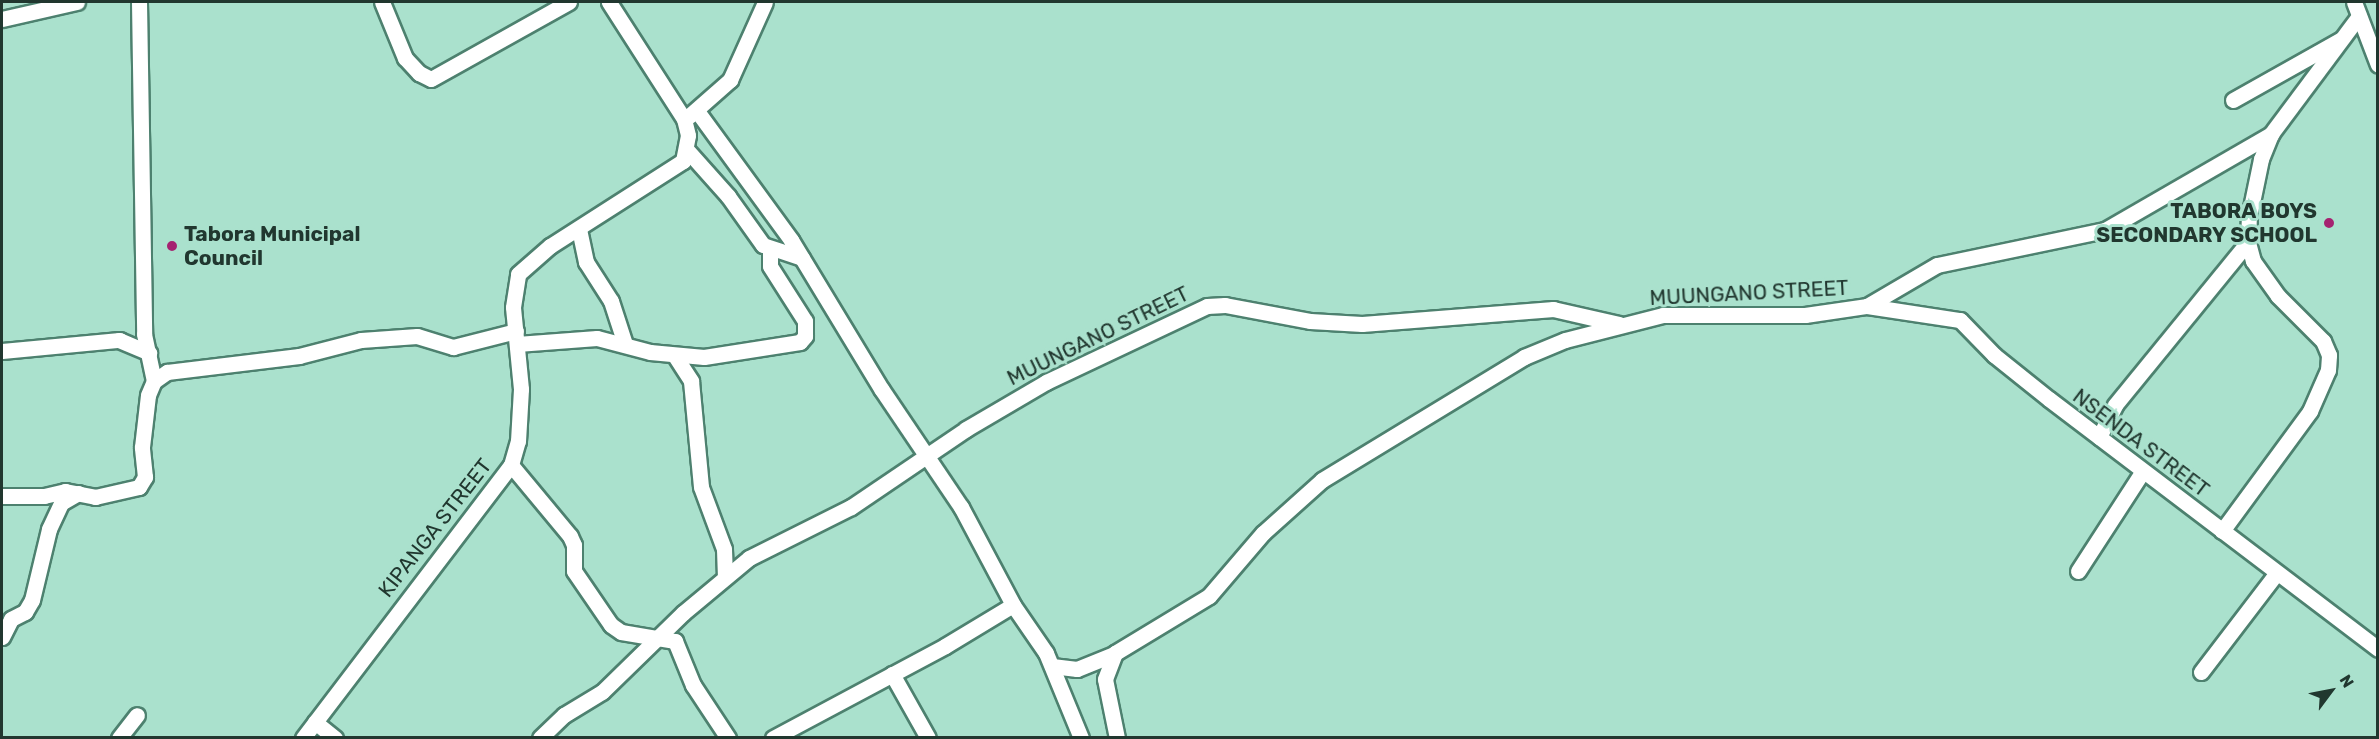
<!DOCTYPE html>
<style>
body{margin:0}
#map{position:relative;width:2379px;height:739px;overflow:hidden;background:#aae1cd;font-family:Rubik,sans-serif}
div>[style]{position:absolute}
.roads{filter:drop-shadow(2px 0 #4d816f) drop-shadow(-2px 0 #4d816f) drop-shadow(0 2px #4d816f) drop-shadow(0 -2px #4d816f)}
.minor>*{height:15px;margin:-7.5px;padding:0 7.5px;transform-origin:7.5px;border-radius:7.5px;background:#fff}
.dots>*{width:16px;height:16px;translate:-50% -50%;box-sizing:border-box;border:3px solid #aae1cd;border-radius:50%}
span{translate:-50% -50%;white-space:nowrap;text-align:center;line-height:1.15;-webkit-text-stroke:6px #aae1cd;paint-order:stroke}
.poi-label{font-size:21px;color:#21372f;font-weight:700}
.right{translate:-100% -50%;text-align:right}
.left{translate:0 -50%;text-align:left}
.street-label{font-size:21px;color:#21372f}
.frame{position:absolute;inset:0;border:3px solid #21372f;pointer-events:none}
.north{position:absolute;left:2301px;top:661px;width:60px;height:60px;-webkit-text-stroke:4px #aae1cd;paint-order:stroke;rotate:58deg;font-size:16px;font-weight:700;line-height:24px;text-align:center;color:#21372f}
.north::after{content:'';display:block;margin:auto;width:21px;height:27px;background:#21372f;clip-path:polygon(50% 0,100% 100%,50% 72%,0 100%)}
</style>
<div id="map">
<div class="roads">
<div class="minor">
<i style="left:139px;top:2px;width:332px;rotate:89.1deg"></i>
<i style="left:144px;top:334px;width:48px;rotate:78deg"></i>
<i style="left:382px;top:2px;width:61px;rotate:67.7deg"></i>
<i style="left:405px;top:58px;width:21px;rotate:47deg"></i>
<i style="left:419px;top:73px;width:13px;rotate:27deg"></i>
<i style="left:431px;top:79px;width:158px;rotate:-29.2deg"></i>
<i style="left:2354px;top:2px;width:67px;rotate:69.1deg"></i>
<i style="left:2px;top:19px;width:77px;rotate:-12.8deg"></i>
<i style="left:2233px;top:100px;width:123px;rotate:-29.3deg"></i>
<i style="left:697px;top:111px;width:160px;rotate:53.9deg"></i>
<i style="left:791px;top:240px;width:175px;rotate:58.8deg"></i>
<i style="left:882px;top:390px;width:141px;rotate:56deg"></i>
<i style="left:961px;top:507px;width:111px;rotate:62deg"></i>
<i style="left:1013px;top:605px;width:58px;rotate:55.5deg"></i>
<i style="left:1046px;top:653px;width:92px;rotate:67.6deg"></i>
<i style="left:689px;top:116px;width:55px;rotate:-41.3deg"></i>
<i style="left:730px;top:80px;width:85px;rotate:-65.8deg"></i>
<i style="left:687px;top:150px;width:62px;rotate:48.3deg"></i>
<i style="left:728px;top:196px;width:60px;rotate:54.5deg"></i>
<i style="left:763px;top:245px;width:41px;rotate:18.4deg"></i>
<i style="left:579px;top:229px;width:34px;rotate:78deg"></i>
<i style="left:586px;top:262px;width:46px;rotate:57.3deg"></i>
<i style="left:611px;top:301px;width:45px;rotate:72deg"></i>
<i style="left:1867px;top:306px;width:94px;rotate:8.6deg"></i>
<i style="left:1960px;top:320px;width:49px;rotate:45.8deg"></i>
<i style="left:1994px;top:355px;width:70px;rotate:38.7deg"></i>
<i style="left:2049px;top:399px;width:413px;rotate:37.2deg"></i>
<i style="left:517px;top:344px;width:80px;rotate:-4.3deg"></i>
<i style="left:597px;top:338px;width:55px;rotate:14.8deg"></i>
<i style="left:650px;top:352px;width:54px;rotate:5.3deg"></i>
<i style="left:704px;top:357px;width:97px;rotate:-8.9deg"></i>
<i style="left:800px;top:342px;width:8px;rotate:-50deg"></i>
<i style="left:805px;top:336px;width:15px;rotate:-90deg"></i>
<i style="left:805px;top:321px;width:65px;rotate:-122.5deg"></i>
<i style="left:770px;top:266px;width:17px;rotate:-90deg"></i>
<i style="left:2px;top:351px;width:118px;rotate:-5.4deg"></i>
<i style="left:119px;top:340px;width:33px;rotate:23deg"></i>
<i style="left:675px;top:356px;width:30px;rotate:57deg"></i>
<i style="left:691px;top:381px;width:106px;rotate:84.6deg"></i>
<i style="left:701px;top:487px;width:66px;rotate:69.6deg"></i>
<i style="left:724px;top:549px;width:27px;rotate:88deg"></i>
<i style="left:2099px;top:437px;width:36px;rotate:-63deg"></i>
<i style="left:2115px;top:405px;width:210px;rotate:-50.8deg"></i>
<i style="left:511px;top:465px;width:92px;rotate:50.3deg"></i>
<i style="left:570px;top:536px;width:10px;rotate:66deg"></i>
<i style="left:574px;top:545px;width:26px;rotate:90deg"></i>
<i style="left:574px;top:571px;width:65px;rotate:55.6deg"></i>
<i style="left:611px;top:625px;width:12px;rotate:35deg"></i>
<i style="left:621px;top:632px;width:55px;rotate:9.5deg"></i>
<i style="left:675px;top:641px;width:48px;rotate:67.8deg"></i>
<i style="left:693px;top:685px;width:64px;rotate:56.6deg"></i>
<i style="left:2px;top:496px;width:42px"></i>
<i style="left:44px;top:496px;width:22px;rotate:-13deg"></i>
<i style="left:65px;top:491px;width:31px;rotate:11deg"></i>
<i style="left:95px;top:497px;width:45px;rotate:-12.8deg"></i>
<i style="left:139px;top:487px;width:12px;rotate:-59deg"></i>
<i style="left:145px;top:477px;width:30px;rotate:-96deg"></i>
<i style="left:142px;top:447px;width:52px;rotate:-83.4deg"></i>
<i style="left:148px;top:395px;width:15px;rotate:-67deg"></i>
<i style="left:154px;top:381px;width:16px;rotate:-35deg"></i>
<i style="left:167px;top:372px;width:133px;rotate:-6.9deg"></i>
<i style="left:299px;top:356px;width:64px;rotate:-14.5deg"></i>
<i style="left:361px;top:340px;width:56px;rotate:-4.1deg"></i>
<i style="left:417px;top:336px;width:38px;rotate:17deg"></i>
<i style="left:453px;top:347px;width:65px;rotate:-14.3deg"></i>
<i style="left:2222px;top:531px;width:149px;rotate:-53.7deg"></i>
<i style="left:2310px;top:411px;width:45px;rotate:-66.3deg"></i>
<i style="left:2328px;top:370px;width:15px;rotate:-86deg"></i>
<i style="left:2329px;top:355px;width:15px;rotate:-113deg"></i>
<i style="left:2323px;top:341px;width:64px;rotate:-135deg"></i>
<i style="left:2278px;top:296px;width:43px;rotate:-125.5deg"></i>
<i style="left:2253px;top:261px;width:20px;rotate:-105deg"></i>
<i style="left:2248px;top:242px;width:25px;rotate:-88deg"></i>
<i style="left:2249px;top:217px;width:59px;rotate:-78.3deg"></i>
<i style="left:2261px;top:159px;width:27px;rotate:-68deg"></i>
<i style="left:2271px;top:134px;width:147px;rotate:-53.3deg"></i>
<i style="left:2078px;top:571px;width:119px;rotate:-57deg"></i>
<i style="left:2px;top:637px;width:20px;rotate:-63deg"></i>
<i style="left:11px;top:619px;width:16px;rotate:-27deg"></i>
<i style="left:25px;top:612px;width:14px;rotate:-60deg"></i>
<i style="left:32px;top:600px;width:73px;rotate:-76.5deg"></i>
<i style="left:49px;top:529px;width:29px;rotate:-65deg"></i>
<i style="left:61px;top:503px;width:20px;rotate:-30deg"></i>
<i style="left:1052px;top:666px;width:25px;rotate:7deg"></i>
<i style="left:1077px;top:669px;width:40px;rotate:-22deg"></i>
<i style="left:2201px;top:672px;width:123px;rotate:-52.6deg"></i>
<i style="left:892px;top:674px;width:73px;rotate:60.6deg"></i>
<i style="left:315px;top:722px;width:26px;rotate:39deg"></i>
<i style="left:119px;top:738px;width:29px;rotate:-52deg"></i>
<i style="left:303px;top:738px;width:343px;rotate:-52.7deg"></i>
<i style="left:511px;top:465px;width:25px;rotate:-74deg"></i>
<i style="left:518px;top:441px;width:52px;rotate:-86.7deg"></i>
<i style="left:521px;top:389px;width:82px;rotate:-95.6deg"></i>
<i style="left:513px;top:307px;width:33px;rotate:-81deg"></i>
<i style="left:518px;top:274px;width:43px;rotate:-41.2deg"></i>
<i style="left:550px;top:246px;width:158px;rotate:-32.6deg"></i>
<i style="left:683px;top:161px;width:26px;rotate:-79deg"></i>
<i style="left:688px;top:135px;width:16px;rotate:-104deg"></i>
<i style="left:684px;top:119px;width:139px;rotate:-122.7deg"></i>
<i style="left:540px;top:738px;width:33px;rotate:-44deg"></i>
<i style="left:564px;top:715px;width:44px;rotate:-31.2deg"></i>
<i style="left:602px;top:692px;width:113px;rotate:-44.3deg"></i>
<i style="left:683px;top:613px;width:86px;rotate:-39.8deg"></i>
<i style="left:749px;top:558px;width:114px;rotate:-26.6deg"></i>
<i style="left:851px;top:507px;width:139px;rotate:-34.1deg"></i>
<i style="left:966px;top:429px;width:93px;rotate:-30.4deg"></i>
<i style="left:1046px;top:382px;width:178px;rotate:-25.3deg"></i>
<i style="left:1207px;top:306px;width:18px;rotate:-3deg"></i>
<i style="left:1225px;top:305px;width:86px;rotate:10.7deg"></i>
<i style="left:1310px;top:321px;width:52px;rotate:3.3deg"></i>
<i style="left:1362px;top:324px;width:192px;rotate:-4.5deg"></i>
<i style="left:1553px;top:309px;width:68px;rotate:12.8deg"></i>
<i style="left:773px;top:738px;width:195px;rotate:-28.1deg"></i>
<i style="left:945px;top:646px;width:79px;rotate:-31.1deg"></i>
<i style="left:1117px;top:738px;width:60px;rotate:-101.5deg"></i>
<i style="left:1105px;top:679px;width:28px;rotate:-69deg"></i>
<i style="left:1115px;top:653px;width:110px;rotate:-31.2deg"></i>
<i style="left:1209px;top:596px;width:83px;rotate:-49.4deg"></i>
<i style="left:1263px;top:533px;width:79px;rotate:-41.9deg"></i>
<i style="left:1322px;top:480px;width:237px;rotate:-31.3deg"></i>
<i style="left:1524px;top:357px;width:44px;rotate:-22.5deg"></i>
<i style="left:1565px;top:340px;width:101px;rotate:-14.3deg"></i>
<i style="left:1663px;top:315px;width:142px"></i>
<i style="left:1805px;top:315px;width:63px;rotate:-8.3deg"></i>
<i style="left:1867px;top:306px;width:81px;rotate:-30.4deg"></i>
<i style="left:1937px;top:265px;width:172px;rotate:-11.8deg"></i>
<i style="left:2105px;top:230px;width:192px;rotate:-30deg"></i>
</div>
</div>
<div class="dots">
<i style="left:2329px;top:223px;background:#a52270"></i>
<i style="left:172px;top:246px;background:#a52270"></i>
</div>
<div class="poi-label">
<span class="right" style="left:2317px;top:223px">TABORA BOYS<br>SECONDARY SCHOOL</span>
<span class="left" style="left:184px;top:246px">Tabora Municipal<br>Council</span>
</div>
<div class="street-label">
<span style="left:1749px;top:293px;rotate:-3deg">MUUNGANO STREET</span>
<span style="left:1098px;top:336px;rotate:-26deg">MUUNGANO STREET</span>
<span style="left:2141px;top:443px;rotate:37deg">NSENDA STREET</span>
<span style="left:435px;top:528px;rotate:-52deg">KIPANGA STREET</span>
</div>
<div class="frame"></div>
<div class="north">N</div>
</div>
